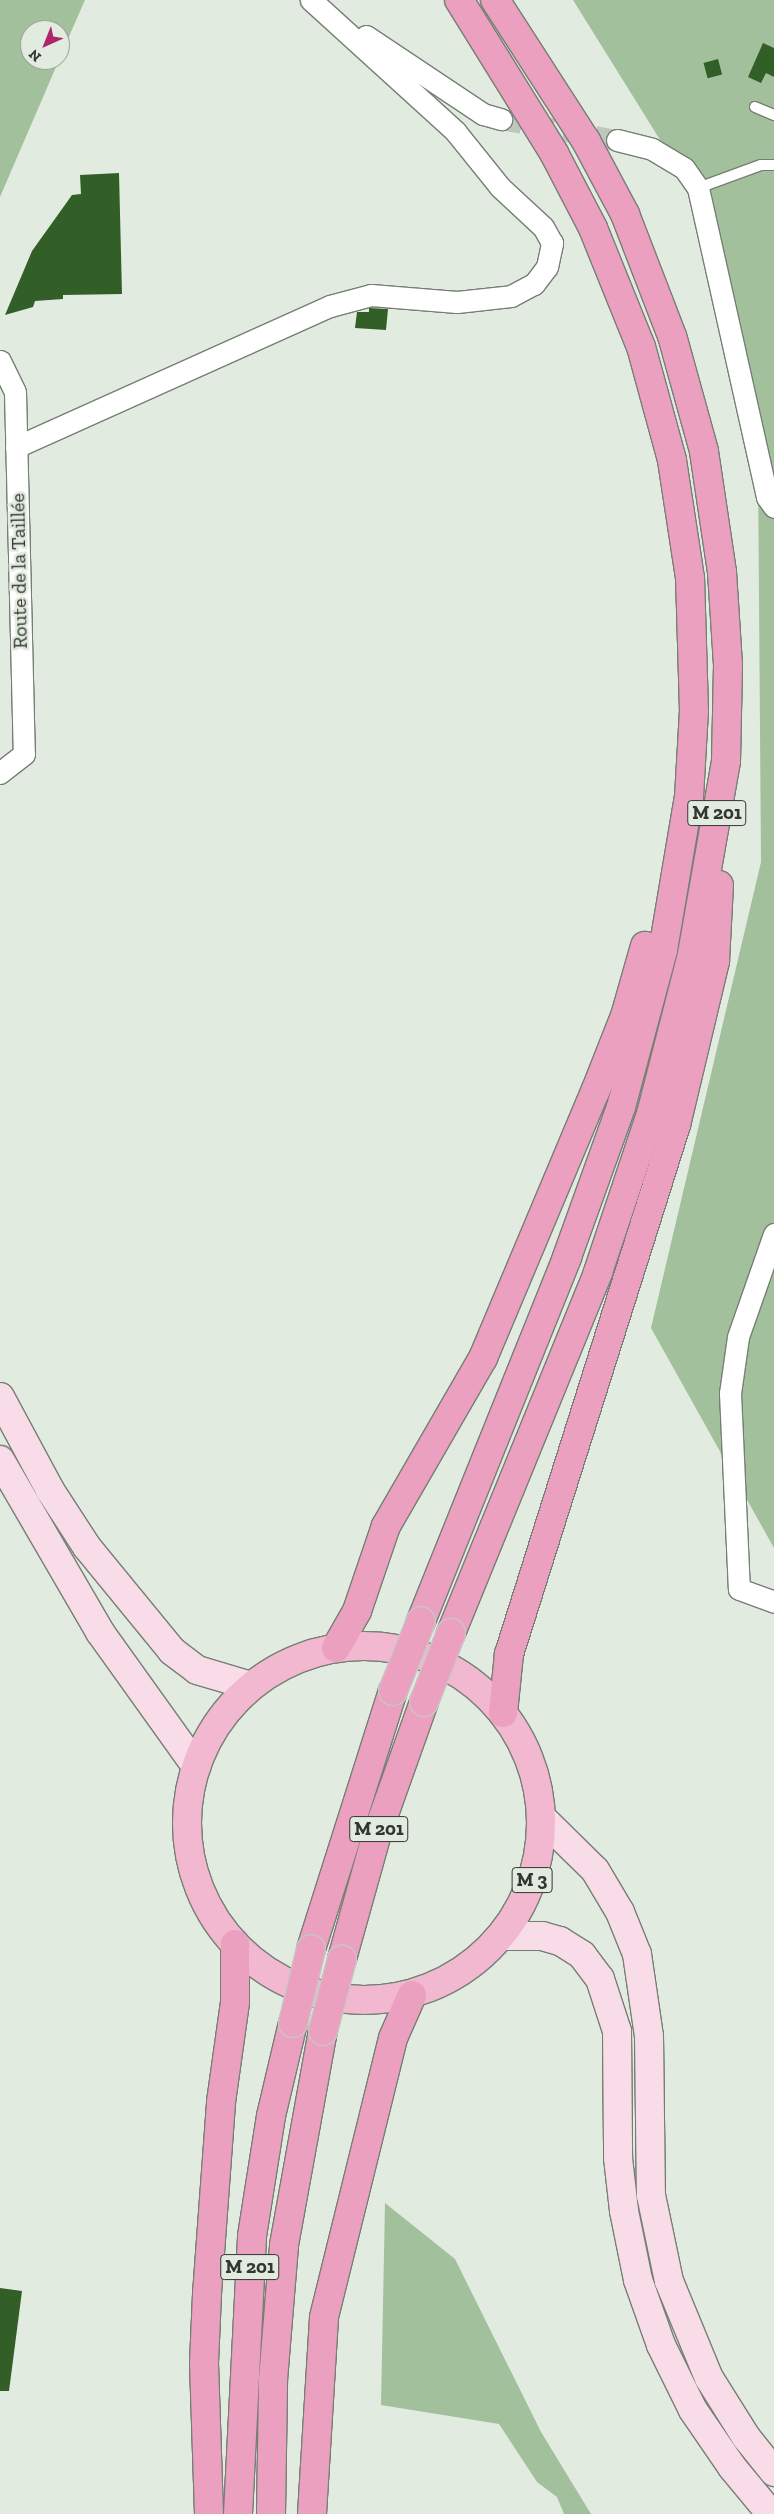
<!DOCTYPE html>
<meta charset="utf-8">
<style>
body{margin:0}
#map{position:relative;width:774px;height:2514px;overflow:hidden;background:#e2ebe0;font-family:"Zilla Slab",serif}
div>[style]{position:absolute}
.green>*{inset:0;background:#a2c09b}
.building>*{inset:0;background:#325e27;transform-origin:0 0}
.minor-tunnel>*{height:21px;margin-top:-10.5px;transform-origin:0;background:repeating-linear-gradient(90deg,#bfc7bd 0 21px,transparent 0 32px)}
.roads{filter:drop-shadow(1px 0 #767e75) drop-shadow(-1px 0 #767e75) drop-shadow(0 1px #767e75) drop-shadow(0 -1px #767e75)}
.service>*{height:10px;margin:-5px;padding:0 5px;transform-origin:5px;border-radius:5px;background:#fff}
.minor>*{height:21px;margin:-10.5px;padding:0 10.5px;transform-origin:10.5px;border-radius:10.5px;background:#fff}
.secondary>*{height:28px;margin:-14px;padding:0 14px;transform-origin:14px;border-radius:14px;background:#f8dce7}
.primary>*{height:28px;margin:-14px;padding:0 14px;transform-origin:14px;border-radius:14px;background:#f1b8cf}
.primary>.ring{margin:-14px;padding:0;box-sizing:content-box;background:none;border:28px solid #f1b8cf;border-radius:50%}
.trunk>*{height:28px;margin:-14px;padding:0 14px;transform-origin:14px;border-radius:14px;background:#eca0bf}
.bridges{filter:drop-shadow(1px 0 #c6c7c5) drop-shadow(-1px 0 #c6c7c5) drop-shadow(0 1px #c6c7c5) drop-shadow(0 -1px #c6c7c5)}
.trunk-bridge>*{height:28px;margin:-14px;padding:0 14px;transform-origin:14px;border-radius:14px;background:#eca0bf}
span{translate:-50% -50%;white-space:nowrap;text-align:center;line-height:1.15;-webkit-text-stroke:5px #e2ebe0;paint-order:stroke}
.shield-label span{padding:1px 4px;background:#e2ebe0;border:1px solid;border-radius:4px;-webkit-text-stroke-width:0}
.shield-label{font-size:19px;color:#323631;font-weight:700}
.street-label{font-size:20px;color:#323631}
.north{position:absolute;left:20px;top:20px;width:50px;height:50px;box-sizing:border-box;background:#e2ebe0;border:1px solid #9ca39a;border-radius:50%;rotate:224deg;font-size:14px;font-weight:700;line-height:20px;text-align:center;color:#323631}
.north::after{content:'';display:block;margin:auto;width:18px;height:22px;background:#ad266a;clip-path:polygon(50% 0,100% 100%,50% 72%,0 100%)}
</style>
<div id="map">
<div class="green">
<i style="clip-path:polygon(0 0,85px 0,60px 57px,60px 30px,30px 30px,30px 60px,59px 60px,0 197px)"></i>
<i style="clip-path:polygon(573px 0,774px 0,774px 1548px,651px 1328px,761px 862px,758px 465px,700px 204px)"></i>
<i style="clip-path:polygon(385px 2203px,455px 2259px,541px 2432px,591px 2514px,564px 2514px,557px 2497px,537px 2482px,499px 2424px,381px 2405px)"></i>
</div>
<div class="building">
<i style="clip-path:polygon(763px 43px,774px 48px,774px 77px,766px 73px,761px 83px,748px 77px)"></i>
<i style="left:718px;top:59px;width:16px;height:15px;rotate:75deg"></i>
<i style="clip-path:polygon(119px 173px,122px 294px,63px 295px,63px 299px,35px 301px,33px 307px,5px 315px,32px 251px,72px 195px,81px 194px,80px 175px)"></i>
<i style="clip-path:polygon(369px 308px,388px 309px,386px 330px,355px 328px,357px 312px,369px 312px)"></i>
<i style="clip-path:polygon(0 2288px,22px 2291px,9px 2391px,0 2391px)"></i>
</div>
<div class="minor-tunnel">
<i style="left:501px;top:119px;width:118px;rotate:10.3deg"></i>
</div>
<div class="roads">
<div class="service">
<i style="left:755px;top:107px;width:21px;rotate:23deg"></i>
<i style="left:698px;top:188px;width:67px;rotate:-20.1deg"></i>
<i style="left:761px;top:165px;width:13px"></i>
</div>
<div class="minor">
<i style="left:366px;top:36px;width:141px;rotate:33.7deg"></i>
<i style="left:483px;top:114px;width:19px;rotate:16deg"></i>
<i style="left:617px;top:140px;width:36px;rotate:14deg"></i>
<i style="left:652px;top:149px;width:37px;rotate:31deg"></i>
<i style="left:684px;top:168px;width:24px;rotate:55deg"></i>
<i style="left:698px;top:188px;width:317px;rotate:77.4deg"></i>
<i style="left:767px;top:497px;width:12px;rotate:55deg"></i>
<i style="left:0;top:361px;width:34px;rotate:64deg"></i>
<i style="left:15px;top:392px;width:362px;rotate:88.6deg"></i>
<i style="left:24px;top:754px;width:31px;rotate:142deg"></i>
<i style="left:16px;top:447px;width:344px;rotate:-24.2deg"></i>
<i style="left:330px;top:306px;width:42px;rotate:-15deg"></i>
<i style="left:371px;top:295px;width:86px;rotate:4.7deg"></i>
<i style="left:457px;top:302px;width:54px;rotate:-6.3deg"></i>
<i style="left:511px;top:296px;width:26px;rotate:-28deg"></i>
<i style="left:534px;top:284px;width:21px;rotate:-53deg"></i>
<i style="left:547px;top:267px;width:25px;rotate:-78deg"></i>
<i style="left:552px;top:243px;width:18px;rotate:-119deg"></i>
<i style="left:543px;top:227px;width:59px;rotate:-137.1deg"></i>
<i style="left:500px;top:187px;width:72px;rotate:-128.8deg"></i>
<i style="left:455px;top:131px;width:195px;rotate:-137.7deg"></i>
<i style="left:774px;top:1234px;width:109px;rotate:109.3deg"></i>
<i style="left:738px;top:1337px;width:57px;rotate:98.1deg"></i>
<i style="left:730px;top:1393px;width:196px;rotate:87.4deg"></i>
<i style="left:739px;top:1589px;width:37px;rotate:20deg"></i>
</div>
<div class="secondary">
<i style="left:0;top:1397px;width:106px;rotate:61.7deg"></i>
<i style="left:50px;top:1490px;width:68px;rotate:57deg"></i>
<i style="left:87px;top:1547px;width:134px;rotate:50.7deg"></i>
<i style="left:172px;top:1651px;width:31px;rotate:37deg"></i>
<i style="left:197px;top:1670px;width:56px;rotate:16.5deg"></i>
<i style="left:0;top:1460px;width:199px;rotate:59.8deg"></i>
<i style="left:100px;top:1632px;width:165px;rotate:54.4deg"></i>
<i style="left:542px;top:1818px;width:74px;rotate:44.5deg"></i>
<i style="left:595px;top:1870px;width:49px;rotate:59.2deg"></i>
<i style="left:620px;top:1912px;width:45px;rotate:68deg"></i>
<i style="left:637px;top:1954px;width:83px;rotate:81.7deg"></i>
<i style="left:649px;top:2036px;width:159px;rotate:89.3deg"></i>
<i style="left:651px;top:2195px;width:88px;rotate:78.2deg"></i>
<i style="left:669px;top:2281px;width:105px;rotate:67.6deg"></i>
<i style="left:709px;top:2378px;width:70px;rotate:57.9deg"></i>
<i style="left:746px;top:2437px;width:45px;rotate:51.3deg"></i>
<i style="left:503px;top:1936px;width:39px"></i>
<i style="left:542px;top:1936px;width:19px;rotate:16deg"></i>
<i style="left:560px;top:1941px;width:26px;rotate:32deg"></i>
<i style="left:582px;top:1955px;width:30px;rotate:53deg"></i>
<i style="left:600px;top:1979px;width:55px;rotate:71.9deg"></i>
<i style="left:617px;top:2031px;width:127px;rotate:89.5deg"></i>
<i style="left:618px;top:2158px;width:53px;rotate:83.5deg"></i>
<i style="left:624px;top:2211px;width:70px;rotate:78.5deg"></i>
<i style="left:638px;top:2280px;width:69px;rotate:70.5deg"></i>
<i style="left:661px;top:2345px;width:72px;rotate:63.8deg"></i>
<i style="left:693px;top:2410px;width:69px;rotate:55.6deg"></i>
<i style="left:732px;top:2467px;width:61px;rotate:50.3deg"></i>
</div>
<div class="primary">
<i class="ring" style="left:187px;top:1646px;width:326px;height:326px"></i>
</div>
<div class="trunk">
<i style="left:421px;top:1621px;width:392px;rotate:-68.1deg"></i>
<i style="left:567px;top:1257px;width:159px;rotate:-70.2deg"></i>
<i style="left:621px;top:1107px;width:163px;rotate:-75deg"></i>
<i style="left:663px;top:950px;width:155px;rotate:-80.4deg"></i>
<i style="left:689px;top:797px;width:86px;rotate:-86.7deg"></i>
<i style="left:694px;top:711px;width:133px;rotate:-91.7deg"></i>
<i style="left:690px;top:578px;width:119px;rotate:-98.7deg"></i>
<i style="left:672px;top:460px;width:117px;rotate:-105.3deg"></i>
<i style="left:641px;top:347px;width:128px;rotate:-112deg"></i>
<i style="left:593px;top:228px;width:85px;rotate:-117.5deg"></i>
<i style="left:554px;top:153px;width:180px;rotate:-121.8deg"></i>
<i style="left:451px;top:1633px;width:390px;rotate:-67.8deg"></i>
<i style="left:598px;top:1272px;width:167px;rotate:-71.5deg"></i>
<i style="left:651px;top:1114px;width:165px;rotate:-75.6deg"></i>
<i style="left:692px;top:954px;width:196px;rotate:-80deg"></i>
<i style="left:726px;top:761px;width:96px;rotate:-88.8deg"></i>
<i style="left:728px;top:665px;width:93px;rotate:-93.7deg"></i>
<i style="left:722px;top:572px;width:122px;rotate:-98.5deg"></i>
<i style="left:704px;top:451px;width:119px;rotate:-105.5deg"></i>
<i style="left:672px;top:336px;width:131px;rotate:-111.1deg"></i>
<i style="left:625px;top:214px;width:83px;rotate:-118.1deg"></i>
<i style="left:586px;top:141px;width:168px;rotate:-122.8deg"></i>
<i style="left:336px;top:1648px;width:43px;rotate:-60.4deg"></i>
<i style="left:357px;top:1611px;width:90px;rotate:-71.2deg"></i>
<i style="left:386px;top:1526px;width:194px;rotate:-60deg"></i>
<i style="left:483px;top:1358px;width:289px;rotate:-67.2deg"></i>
<i style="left:595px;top:1092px;width:82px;rotate:-68.5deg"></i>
<i style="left:625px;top:1016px;width:73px;rotate:-74.1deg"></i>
<i style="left:503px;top:1713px;width:59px;rotate:-84.2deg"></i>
<i style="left:509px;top:1654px;width:555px;rotate:-72.48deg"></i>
<i style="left:676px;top:1125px;width:169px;rotate:-76.6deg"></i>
<i style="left:715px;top:961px;width:76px;rotate:-87deg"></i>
<i style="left:311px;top:1949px;width:271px;rotate:-72.4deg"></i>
<i style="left:342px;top:1959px;width:130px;rotate:-74.4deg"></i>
<i style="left:377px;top:1834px;width:140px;rotate:-70.4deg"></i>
<i style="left:209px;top:2514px;width:151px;rotate:-91.9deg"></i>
<i style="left:204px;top:2363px;width:69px;rotate:-87.5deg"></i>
<i style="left:207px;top:2294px;width:193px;rotate:-85.8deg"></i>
<i style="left:221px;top:2102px;width:101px;rotate:-82deg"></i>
<i style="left:235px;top:2002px;width:58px;rotate:-90deg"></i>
<i style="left:238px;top:2514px;width:278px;rotate:-87.1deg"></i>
<i style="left:252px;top:2236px;width:121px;rotate:-81deg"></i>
<i style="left:271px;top:2116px;width:96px;rotate:-76.7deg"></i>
<i style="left:271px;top:2514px;width:134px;rotate:-89.1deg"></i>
<i style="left:273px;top:2380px;width:135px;rotate:-85.3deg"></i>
<i style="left:284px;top:2245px;width:218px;rotate:-79.7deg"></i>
<i style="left:312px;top:2514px;width:197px;rotate:-86.5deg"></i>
<i style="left:324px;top:2317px;width:287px;rotate:-76.1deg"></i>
<i style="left:393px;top:2038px;width:47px;rotate:-66.2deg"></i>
</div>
</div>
<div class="bridges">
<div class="trunk-bridge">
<i style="left:393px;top:1691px;width:75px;rotate:-68.2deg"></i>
<i style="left:424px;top:1702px;width:74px;rotate:-68.6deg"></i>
<i style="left:293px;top:2023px;width:76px;rotate:-76.3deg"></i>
<i style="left:323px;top:2031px;width:74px;rotate:-75.2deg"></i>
</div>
</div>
<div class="shield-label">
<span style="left:717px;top:813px">M 201</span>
<span style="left:379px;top:1829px">M 201</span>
<span style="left:532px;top:1880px">M 3</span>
<span style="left:250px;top:2267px">M 201</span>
</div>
<div class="street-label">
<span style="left:19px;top:571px;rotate:-91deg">Route de la Taillée</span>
</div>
<div class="north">N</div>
</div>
